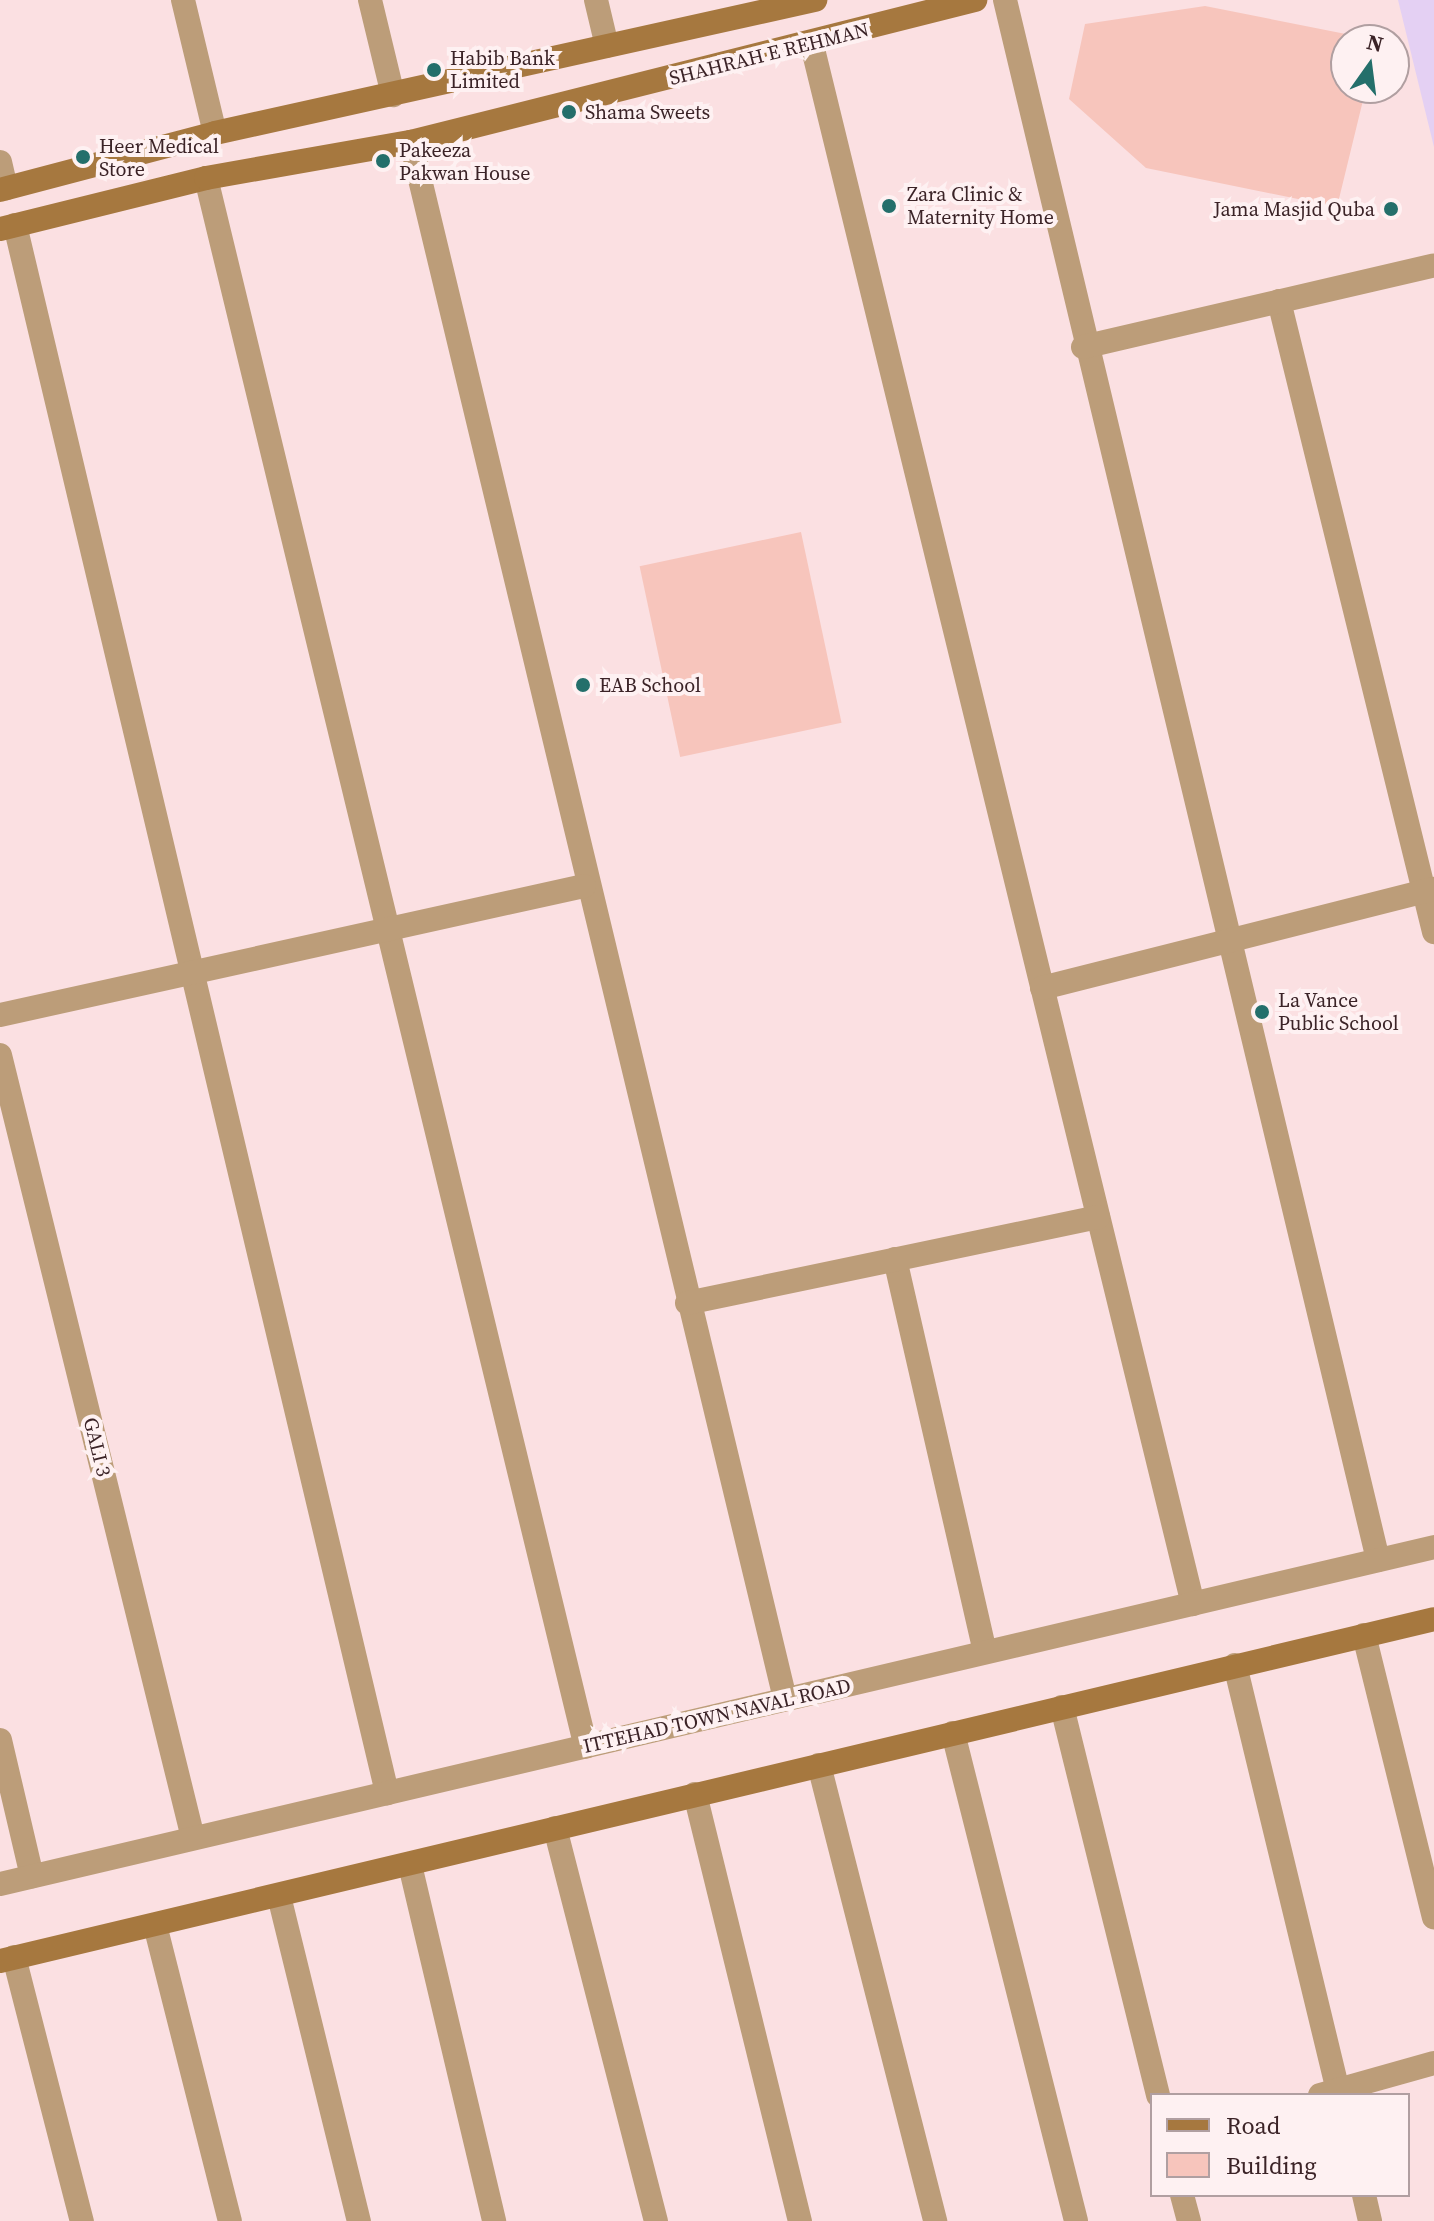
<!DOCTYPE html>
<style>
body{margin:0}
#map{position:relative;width:1434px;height:2221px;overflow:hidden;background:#fbe0e2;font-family:"Source Serif 4",serif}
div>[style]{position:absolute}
.green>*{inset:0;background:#e4d0f3}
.building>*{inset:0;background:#f7c5bc;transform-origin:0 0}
.street>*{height:24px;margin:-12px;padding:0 12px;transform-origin:12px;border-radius:12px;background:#bc9d79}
.secondary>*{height:24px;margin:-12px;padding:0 12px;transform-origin:12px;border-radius:12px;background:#a6783f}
.dots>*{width:22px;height:22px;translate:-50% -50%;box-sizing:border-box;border:4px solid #fef1f2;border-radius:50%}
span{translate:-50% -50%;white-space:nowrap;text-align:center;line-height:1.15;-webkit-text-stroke:8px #fef1f2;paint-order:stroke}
.street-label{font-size:20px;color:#3b2327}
.poi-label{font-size:20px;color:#3b2327}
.left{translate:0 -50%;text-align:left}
.right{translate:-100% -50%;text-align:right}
.legend{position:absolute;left:1150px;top:2093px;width:260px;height:104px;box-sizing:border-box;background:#fef1f2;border:2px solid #b09fa1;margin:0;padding:10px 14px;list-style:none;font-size:24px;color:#3b2327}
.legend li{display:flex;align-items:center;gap:16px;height:40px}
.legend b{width:40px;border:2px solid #b09fa1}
.north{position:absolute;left:1330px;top:24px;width:80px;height:80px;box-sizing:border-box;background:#fef1f2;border:2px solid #b09fa1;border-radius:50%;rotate:14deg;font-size:22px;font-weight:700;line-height:32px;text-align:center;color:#3b2327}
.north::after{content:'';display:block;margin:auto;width:28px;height:36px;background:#246f6b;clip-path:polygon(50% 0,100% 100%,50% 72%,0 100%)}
</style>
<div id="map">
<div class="green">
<i style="clip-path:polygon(1398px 0,1434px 0,1434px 147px)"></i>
</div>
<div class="building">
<i style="clip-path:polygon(1205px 6px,1371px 39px,1346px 40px,1346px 88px,1366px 88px,1337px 207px,1146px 168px,1069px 99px,1085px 24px)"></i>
<i style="left:801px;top:532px;width:195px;height:165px;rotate:78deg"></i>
</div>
<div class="street">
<i style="left:183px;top:0;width:137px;rotate:76.5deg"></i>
<i style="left:370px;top:0;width:98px;rotate:76.4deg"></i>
<i style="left:596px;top:0;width:47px;rotate:76.6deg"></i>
<i style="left:1005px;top:0;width:1604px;rotate:76.55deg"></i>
<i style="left:812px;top:45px;width:1605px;rotate:76.27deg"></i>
<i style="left:411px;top:142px;width:1601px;rotate:76.49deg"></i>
<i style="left:0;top:162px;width:27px;rotate:77deg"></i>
<i style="left:206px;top:178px;width:1614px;rotate:76.39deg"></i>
<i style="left:15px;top:225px;width:1612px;rotate:76.65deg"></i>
<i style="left:1279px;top:301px;width:650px;rotate:76.2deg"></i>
<i style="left:1083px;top:347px;width:360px;rotate:-13.1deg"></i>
<i style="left:1042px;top:988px;width:404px;rotate:-14.2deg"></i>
<i style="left:0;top:1015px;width:598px;rotate:-12.46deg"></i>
<i style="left:0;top:1055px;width:806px;rotate:76.15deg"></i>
<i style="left:895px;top:1259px;width:403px;rotate:77.1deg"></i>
<i style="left:687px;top:1303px;width:420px;rotate:-11.8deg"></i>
<i style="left:1364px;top:1635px;width:291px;rotate:76.1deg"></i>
<i style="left:1235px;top:1665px;width:442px;rotate:76.4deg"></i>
<i style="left:1062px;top:1707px;width:400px;rotate:76.1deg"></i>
<i style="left:953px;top:1733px;width:503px;rotate:75.85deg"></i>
<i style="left:0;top:1740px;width:140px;rotate:76.8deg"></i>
<i style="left:819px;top:1765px;width:471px;rotate:75.7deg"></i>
<i style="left:695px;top:1794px;width:440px;rotate:76.2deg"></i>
<i style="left:555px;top:1828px;width:406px;rotate:75.6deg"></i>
<i style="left:410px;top:1865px;width:366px;rotate:76.7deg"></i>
<i style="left:0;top:1884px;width:1473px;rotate:-13.22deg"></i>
<i style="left:279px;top:1896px;width:335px;rotate:76.2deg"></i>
<i style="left:155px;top:1925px;width:305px;rotate:75.8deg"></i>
<i style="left:14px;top:1957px;width:273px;rotate:75.6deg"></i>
<i style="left:1320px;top:2095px;width:118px;rotate:-15.7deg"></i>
<i style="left:1182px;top:2195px;width:27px;rotate:75deg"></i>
<i style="left:1364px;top:2195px;width:27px;rotate:77deg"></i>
</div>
<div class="secondary">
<i style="left:0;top:190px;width:222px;rotate:-14.8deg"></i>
<i style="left:215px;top:133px;width:615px;rotate:-12.5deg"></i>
<i style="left:0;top:229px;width:212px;rotate:-13.9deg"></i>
<i style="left:206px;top:178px;width:208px;rotate:-10deg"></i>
<i style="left:411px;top:142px;width:582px;rotate:-14.13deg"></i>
<i style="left:0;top:1961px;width:1474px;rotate:-13.41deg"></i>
</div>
<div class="dots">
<i style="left:434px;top:70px;background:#246f6b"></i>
<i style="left:569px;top:112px;background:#246f6b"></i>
<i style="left:83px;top:157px;background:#246f6b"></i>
<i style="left:383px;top:161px;background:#246f6b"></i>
<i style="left:889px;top:206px;background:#246f6b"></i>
<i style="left:1391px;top:209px;background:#246f6b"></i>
<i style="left:583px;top:685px;background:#246f6b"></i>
<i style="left:1262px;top:1012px;background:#246f6b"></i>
</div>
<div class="street-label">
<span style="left:769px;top:54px;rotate:-14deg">SHAHRAH E REHMAN</span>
<span style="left:97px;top:1447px;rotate:76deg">GALI 3</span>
<span style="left:717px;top:1716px;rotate:-13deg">ITTEHAD TOWN NAVAL ROAD</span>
</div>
<div class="poi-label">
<span class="left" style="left:450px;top:70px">Habib Bank<br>Limited</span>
<span class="left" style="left:585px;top:112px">Shama Sweets</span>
<span class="left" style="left:99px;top:158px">Heer Medical<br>Store</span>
<span class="left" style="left:399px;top:162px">Pakeeza<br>Pakwan House</span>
<span class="left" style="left:907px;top:206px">Zara Clinic &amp;<br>Maternity Home</span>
<span class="right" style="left:1375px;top:209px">Jama Masjid Quba</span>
<span class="left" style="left:599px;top:685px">EAB School</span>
<span class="left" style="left:1278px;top:1012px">La Vance<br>Public School</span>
</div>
<ul class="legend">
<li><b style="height:10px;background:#a6783f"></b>Road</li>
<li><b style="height:22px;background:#f7c5bc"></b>Building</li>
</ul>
<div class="north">N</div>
</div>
